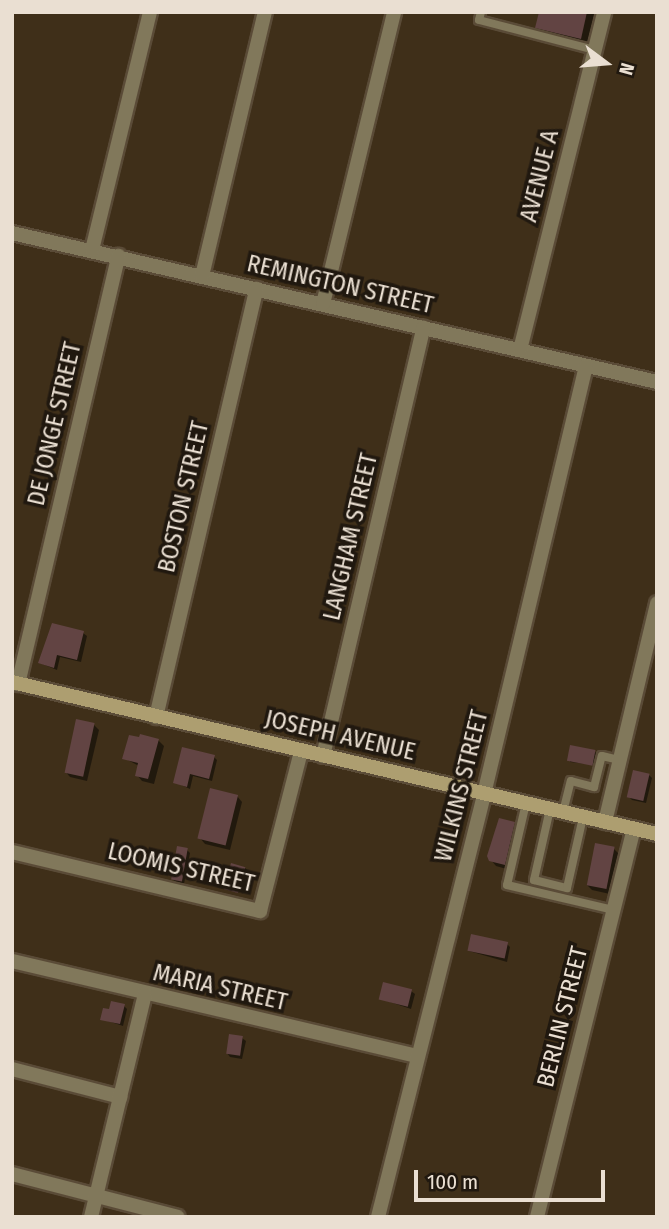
<!DOCTYPE html>
<style>
body{margin:0}
#map{position:relative;width:669px;height:1229px;overflow:hidden;background:#3f2f19;font-family:"Fira Sans Condensed",sans-serif}
div>[style]{position:absolute}
.shadow>*{inset:0;background:#0007}
.building>*{inset:0;background:#624443;transform-origin:0 0}
.roads{filter:drop-shadow(2px 0 #5a4b37) drop-shadow(-2px 0 #5a4b37) drop-shadow(0 2px #5a4b37) drop-shadow(0 -2px #5a4b37)}
.service>*{height:8px;margin:-4px;padding:0 4px;transform-origin:4px;border-radius:4px;background:#81785b}
.minor>*{height:14px;margin:-7px;padding:0 7px;transform-origin:7px;border-radius:7px;background:#81785b}
.secondary>*{height:14px;margin:-7px;padding:0 7px;transform-origin:7px;border-radius:7px;background:#ad9e70}
span{translate:-50% -50%;white-space:nowrap;text-align:center;line-height:1.15;-webkit-text-stroke:7px #20180f;paint-order:stroke}
.street-label{font-size:24px;color:#eadfd2}
.frame{position:absolute;inset:0;border:14px solid #eadfd2;pointer-events:none}
.north{position:absolute;left:571px;top:28px;width:70px;height:70px;-webkit-text-stroke:5px #20180f;paint-order:stroke;rotate:106deg;font-size:19px;font-weight:700;line-height:28px;text-align:center;color:#eadfd2}
.north::after{content:'';display:block;margin:auto;width:24px;height:32px;background:#eadfd2;clip-path:polygon(50% 0,100% 100%,50% 72%,0 100%)}
.scale{position:absolute;left:414px;top:1170px;width:191px;height:32px;box-sizing:border-box;border:4px solid #eadfd2;border-top:0;padding-left:9px;font-size:21px;line-height:24px;white-space:nowrap;color:#eadfd2;-webkit-text-stroke:5px #20180f;paint-order:stroke}
</style>
<div id="map">
<div class="shadow">
<i style="clip-path:polygon(541px 12px,596px 12px,588px 46px,544px 35px,537px 27px)"></i>
<i style="clip-path:polygon(83px 633px,87px 636px,81px 662px,60px 657px,57px 670px,40px 663px)"></i>
<i style="clip-path:polygon(94px 725px,99px 730px,87px 781px,70px 777px,65px 771px)"></i>
<i style="clip-path:polygon(158px 740px,164px 746px,154px 784px,142px 781px,137px 775px,139px 766px,124px 758px)"></i>
<i style="clip-path:polygon(571px 747px,595px 752px,598px 755px,596px 765px,570px 762px)"></i>
<i style="clip-path:polygon(214px 757px,217px 760px,212px 781px,193px 776px,190px 789px,175px 782px)"></i>
<i style="clip-path:polygon(649px 775px,652px 778px,646px 803px,632px 800px,628px 796px)"></i>
<i style="clip-path:polygon(237px 796px,242px 802px,230px 850px,205px 844px,200px 838px)"></i>
<i style="clip-path:polygon(514px 824px,519px 829px,510px 870px,496px 866px,491px 860px)"></i>
<i style="clip-path:polygon(614px 849px,619px 854px,610px 894px,592px 890px,587px 885px)"></i>
<i style="clip-path:polygon(187px 850px,190px 853px,184px 884px,176px 882px,172px 879px)"></i>
<i style="clip-path:polygon(245px 868px,248px 871px,244px 891px,229px 890px)"></i>
<i style="clip-path:polygon(507px 944px,510px 947px,507px 962px,469px 951px)"></i>
<i style="clip-path:polygon(411px 991px,415px 994px,411px 1009px,381px 999px)"></i>
<i style="clip-path:polygon(124px 1006px,127px 1009px,123px 1026px,102px 1019px)"></i>
<i style="clip-path:polygon(242px 1038px,246px 1041px,242px 1059px,230px 1057px,227px 1053px)"></i>
</div>
<div class="building">
<i style="clip-path:polygon(539px 12px,587px 12px,581px 39px,535px 28px)"></i>
<i style="clip-path:polygon(52px 623px,84px 631px,77px 660px,57px 655px,54px 668px,38px 663px)"></i>
<i style="left:76px;top:719px;width:19px;height:55px;rotate:12deg"></i>
<i style="clip-path:polygon(140px 734px,159px 739px,148px 779px,135px 776px,138px 763px,122px 759px,129px 735px,139px 737px)"></i>
<i style="left:570px;top:745px;width:26px;height:16px;rotate:11deg"></i>
<i style="clip-path:polygon(182px 747px,215px 755px,209px 779px,190px 774px,187px 787px,173px 783px)"></i>
<i style="left:633px;top:770px;width:17px;height:28px;rotate:13deg"></i>
<i style="left:210px;top:788px;width:29px;height:52px;rotate:14deg"></i>
<i style="clip-path:polygon(499px 818px,515px 822px,505px 865px,489px 861px,487px 856px)"></i>
<i style="left:595px;top:843px;width:20px;height:43px;rotate:11deg"></i>
<i style="left:177px;top:846px;width:11px;height:34px;rotate:10deg"></i>
<i style="left:231px;top:863px;width:15px;height:27px;rotate:16deg"></i>
<i style="left:471px;top:934px;width:38px;height:17px;rotate:12deg"></i>
<i style="left:383px;top:982px;width:30px;height:18px;rotate:14deg"></i>
<i style="clip-path:polygon(111px 1001px,125px 1004px,120px 1024px,100px 1020px,103px 1008px,109px 1009px)"></i>
<i style="left:229px;top:1034px;width:14px;height:20px;rotate:8deg"></i>
</div>
<div class="roads">
<div class="service">
<i style="left:481px;top:12px;width:8px;rotate:104deg"></i>
<i style="left:479px;top:20px;width:120px;rotate:14.5deg"></i>
<i style="left:526px;top:803px;width:84px;rotate:103deg"></i>
<i style="left:507px;top:885px;width:110px;rotate:13.2deg"></i>
<i style="left:550px;top:809px;width:73px;rotate:102.7deg"></i>
<i style="left:534px;top:880px;width:34px;rotate:14deg"></i>
<i style="left:567px;top:888px;width:73px;rotate:-77.3deg"></i>
<i style="left:563px;top:812px;width:32px;rotate:-76deg"></i>
<i style="left:571px;top:781px;width:24px;rotate:15deg"></i>
<i style="left:594px;top:787px;width:32px;rotate:-76deg"></i>
<i style="left:602px;top:756px;width:17px;rotate:13deg"></i>
</div>
<div class="minor">
<i style="left:12px;top:233px;width:662px;rotate:13.01deg"></i>
<i style="left:92px;top:250px;width:245px;rotate:-76.3deg"></i>
<i style="left:202px;top:276px;width:271px;rotate:-76.6deg"></i>
<i style="left:323px;top:304px;width:301px;rotate:-76.3deg"></i>
<i style="left:520px;top:350px;width:348px;rotate:-76deg"></i>
<i style="left:18px;top:684px;width:440px;rotate:-76.8deg"></i>
<i style="left:156px;top:717px;width:440px;rotate:-76.8deg"></i>
<i style="left:323px;top:756px;width:440px;rotate:-76.8deg"></i>
<i style="left:605px;top:822px;width:225px;rotate:-76.6deg"></i>
<i style="left:12px;top:852px;width:255px;rotate:13.4deg"></i>
<i style="left:260px;top:911px;width:165px;rotate:-75.6deg"></i>
<i style="left:12px;top:961px;width:416px;rotate:13.2deg"></i>
<i style="left:12px;top:1069px;width:112px;rotate:14.5deg"></i>
<i style="left:12px;top:1174px;width:171px;rotate:14.5deg"></i>
<i style="left:91px;top:1217px;width:229px;rotate:-76.4deg"></i>
<i style="left:378px;top:1217px;width:436px;rotate:-75.9deg"></i>
<i style="left:484px;top:794px;width:440px;rotate:-76.6deg"></i>
<i style="left:537px;top:1217px;width:400px;rotate:-76deg"></i>
</div>
<div class="secondary">
<i style="left:12px;top:682px;width:663px;rotate:13.26deg"></i>
</div>
</div>
<div class="street-label">
<span style="left:540px;top:176px;rotate:-76deg">AVENUE A</span>
<span style="left:340px;top:285px;rotate:13deg">REMINGTON STREET</span>
<span style="left:55px;top:424px;rotate:-77deg">DE JONGE STREET</span>
<span style="left:184px;top:497px;rotate:-77deg">BOSTON STREET</span>
<span style="left:351px;top:537px;rotate:-77deg">LANGHAM STREET</span>
<span style="left:340px;top:736px;rotate:13deg">JOSEPH AVENUE</span>
<span style="left:462px;top:786px;rotate:-76deg">WILKINS STREET</span>
<span style="left:181px;top:868px;rotate:13deg">LOOMIS STREET</span>
<span style="left:220px;top:988px;rotate:13deg">MARIA STREET</span>
<span style="left:563px;top:1017px;rotate:-76deg">BERLIN STREET</span>
</div>
<div class="frame"></div>
<div class="north">N</div>
<div class="scale">100 m</div>
</div>
